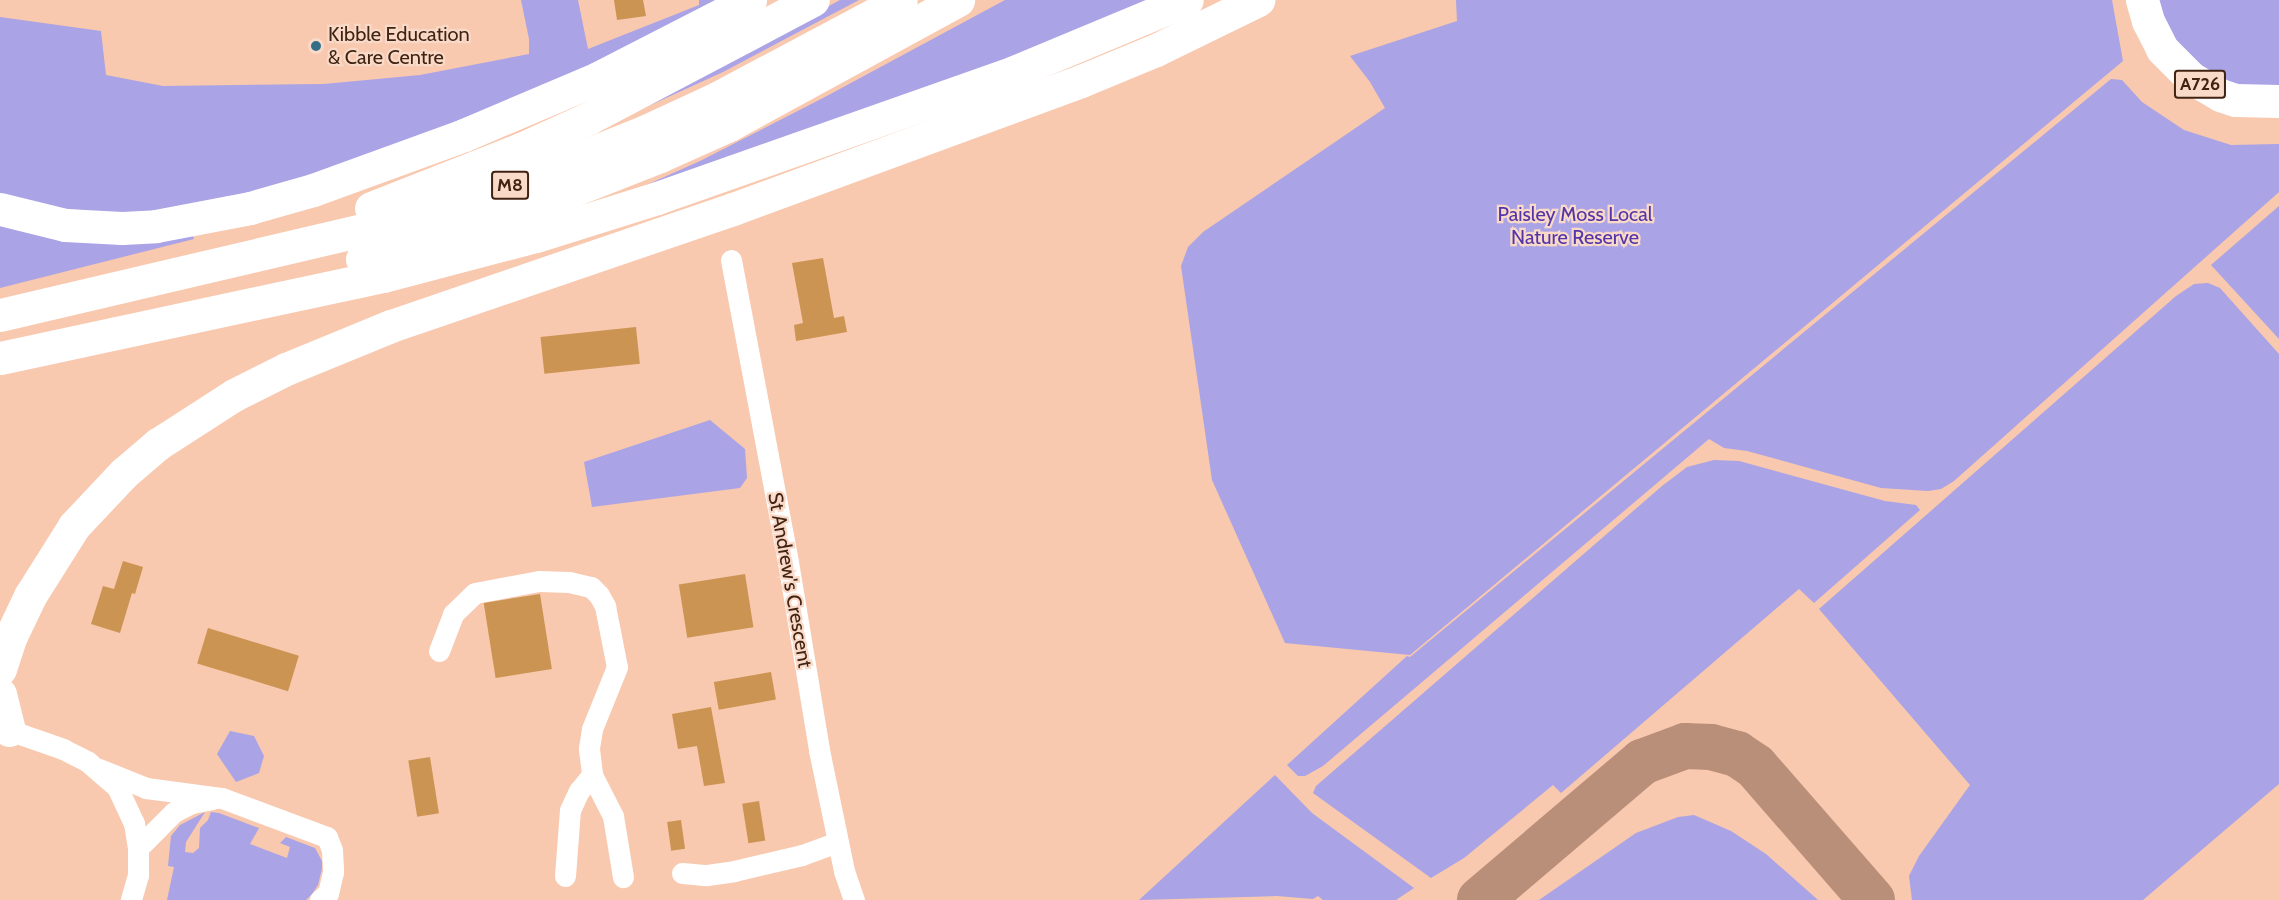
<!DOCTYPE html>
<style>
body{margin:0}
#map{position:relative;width:2279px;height:900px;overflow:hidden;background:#f8c8af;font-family:Cabin,sans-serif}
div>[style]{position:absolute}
.green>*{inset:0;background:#aaa3e5}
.taxiway>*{height:46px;margin:-23px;padding:0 23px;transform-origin:23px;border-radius:23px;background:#b98f79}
.building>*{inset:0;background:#cc9452;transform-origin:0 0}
.street>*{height:21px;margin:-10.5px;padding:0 10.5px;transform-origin:10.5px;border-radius:10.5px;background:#fff}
.primary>*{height:33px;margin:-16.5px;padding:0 16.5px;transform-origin:16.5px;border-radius:16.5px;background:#fff}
.highway>*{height:33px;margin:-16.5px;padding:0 16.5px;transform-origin:16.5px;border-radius:16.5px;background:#fff}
.dots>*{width:16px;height:16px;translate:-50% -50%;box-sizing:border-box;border:3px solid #f9d9c8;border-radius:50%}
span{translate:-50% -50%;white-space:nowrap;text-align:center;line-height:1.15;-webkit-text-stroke:4.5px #f9d9c8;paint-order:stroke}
.shield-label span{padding:2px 4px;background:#f9d9c8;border:2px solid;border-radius:4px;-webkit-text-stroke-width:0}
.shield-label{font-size:18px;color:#412312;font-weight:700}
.poi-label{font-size:20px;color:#412312}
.left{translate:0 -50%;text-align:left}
.park-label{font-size:20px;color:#5335a9}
.street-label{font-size:20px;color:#412312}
</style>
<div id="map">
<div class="green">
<i style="clip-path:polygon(521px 0,578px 0,588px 49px,699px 5px,699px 0,734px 0,539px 96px,237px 201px,150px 217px,59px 208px,0 194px,0 17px,101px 31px,106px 75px,163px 86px,324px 84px,420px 75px,529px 54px,529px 39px)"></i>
<i style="clip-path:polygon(840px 0,859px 0,723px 72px,598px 129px)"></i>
<i style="clip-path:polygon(1005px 0,1153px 0,1061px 39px,624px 195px,700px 161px,823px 98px)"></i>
<i style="clip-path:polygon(1456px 0,2112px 0,2123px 61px,1410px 655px,1285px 643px,1212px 480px,1181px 266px,1188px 247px,1203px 232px,1385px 108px,1370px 82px,1350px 56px,1457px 21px)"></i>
<i style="clip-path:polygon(2156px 0,2279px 0,2279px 91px,2241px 94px,2180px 59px)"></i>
<i style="clip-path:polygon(2111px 79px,2122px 80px,2142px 102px,2184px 130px,2231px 145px,2279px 144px,2279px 192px,1954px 481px,1941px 489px,1928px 491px,1881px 488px,1747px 451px,1724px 448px,1709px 439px,1323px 766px,1305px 776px,1298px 776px,1287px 765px,1407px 656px,1410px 657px)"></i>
<i style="clip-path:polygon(2279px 206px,2279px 339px,2211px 265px)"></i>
<i style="clip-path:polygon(0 222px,192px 233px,194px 239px,0 288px)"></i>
<i style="clip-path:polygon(2208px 283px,2220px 288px,2279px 354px,2279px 784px,2143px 900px,1912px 900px,1909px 876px,1919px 856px,1970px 785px,1819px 609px,2176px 296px,2194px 284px)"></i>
<i style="clip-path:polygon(710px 420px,745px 449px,747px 478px,740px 488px,592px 507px,584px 462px)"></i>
<i style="clip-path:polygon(1714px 460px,1739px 461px,1885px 501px,1916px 505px,1920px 510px,1814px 603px,1799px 589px,1561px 793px,1553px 785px,1464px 858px,1431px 878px,1313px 793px,1316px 786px,1662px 486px,1687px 467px)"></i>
<i style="clip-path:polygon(230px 731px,254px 736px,264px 756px,259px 773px,236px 782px,217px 754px)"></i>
<i style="clip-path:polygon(1275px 775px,1312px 813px,1414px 888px,1396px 900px,1323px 900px,1318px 896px,1313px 899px,1277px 896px,1139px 900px)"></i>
<i style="clip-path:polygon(205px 812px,186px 842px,185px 852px,193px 853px,199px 848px,200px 828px,208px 820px,211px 812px,219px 813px,259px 828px,250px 844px,287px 858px,290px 847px,280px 843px,286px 837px,315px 848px,322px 861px,322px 869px,318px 885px,312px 894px,306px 900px,167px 900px,174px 867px,168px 866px,171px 836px,180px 825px)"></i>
<i style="clip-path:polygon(1694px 815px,1731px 831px,1766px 854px,1818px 900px,1539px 900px,1636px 833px,1678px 817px)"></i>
</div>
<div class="taxiway">
<i style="left:1480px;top:900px;width:213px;rotate:-40.4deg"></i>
<i style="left:1642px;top:762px;width:46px;rotate:-20.4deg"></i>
<i style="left:1685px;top:746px;width:26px;rotate:2deg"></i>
<i style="left:1711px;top:747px;width:27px;rotate:15deg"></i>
<i style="left:1737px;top:754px;width:22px;rotate:34deg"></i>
<i style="left:1755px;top:766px;width:178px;rotate:48.9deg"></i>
</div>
<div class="building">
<i style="clip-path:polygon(614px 0,643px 0,646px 16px,617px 20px)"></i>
<i style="clip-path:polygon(823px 258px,834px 318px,844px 316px,847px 332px,796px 341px,794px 325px,803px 323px,792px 263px)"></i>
<i style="left:636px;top:327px;width:37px;height:96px;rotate:84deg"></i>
<i style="clip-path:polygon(123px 561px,143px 567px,135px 594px,132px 593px,120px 633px,91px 624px,103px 586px,114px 589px)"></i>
<i style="left:745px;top:574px;width:54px;height:67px;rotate:81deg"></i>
<i style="left:540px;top:594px;width:76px;height:57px;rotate:81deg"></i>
<i style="left:208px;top:628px;width:95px;height:37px;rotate:17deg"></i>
<i style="left:771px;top:672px;width:28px;height:58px;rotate:80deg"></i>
<i style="clip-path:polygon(711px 707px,725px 783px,704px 786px,697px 746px,678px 749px,672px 714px)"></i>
<i style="left:430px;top:757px;width:57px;height:22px;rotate:81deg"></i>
<i style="left:759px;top:801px;width:40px;height:17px;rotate:81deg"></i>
<i style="left:681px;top:820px;width:29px;height:14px;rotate:82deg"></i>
</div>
<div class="street">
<i style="left:731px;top:260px;width:307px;rotate:79.3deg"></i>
<i style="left:788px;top:562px;width:191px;rotate:80.6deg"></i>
<i style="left:819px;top:750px;width:124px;rotate:78.3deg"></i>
<i style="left:844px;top:871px;width:31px;rotate:71deg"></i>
<i style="left:439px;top:651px;width:40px;rotate:-69deg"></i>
<i style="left:453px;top:614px;width:30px;rotate:-44deg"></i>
<i style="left:475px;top:593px;width:65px;rotate:-10.6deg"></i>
<i style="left:539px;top:581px;width:30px;rotate:2deg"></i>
<i style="left:569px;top:582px;width:23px;rotate:13deg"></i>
<i style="left:591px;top:587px;width:11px;rotate:45deg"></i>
<i style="left:599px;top:595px;width:13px;rotate:61deg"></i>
<i style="left:605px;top:606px;width:62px;rotate:78.9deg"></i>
<i style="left:617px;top:667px;width:67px;rotate:112deg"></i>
<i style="left:592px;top:729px;width:20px;rotate:99deg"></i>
<i style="left:589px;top:749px;width:26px;rotate:83deg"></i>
<i style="left:592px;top:775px;width:46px;rotate:62.9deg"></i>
<i style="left:613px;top:816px;width:62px;rotate:80.7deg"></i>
<i style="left:0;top:727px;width:67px;rotate:19.2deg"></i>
<i style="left:63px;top:749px;width:28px;rotate:27deg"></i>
<i style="left:88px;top:762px;width:38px;rotate:41deg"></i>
<i style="left:117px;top:787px;width:40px;rotate:65deg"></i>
<i style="left:134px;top:823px;width:25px;rotate:81deg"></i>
<i style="left:138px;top:848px;width:27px;rotate:90deg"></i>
<i style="left:138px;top:875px;width:26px;rotate:106deg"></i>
<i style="left:99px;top:769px;width:51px;rotate:22deg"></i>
<i style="left:146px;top:788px;width:77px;rotate:7.5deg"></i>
<i style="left:222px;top:798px;width:112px;rotate:20.4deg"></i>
<i style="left:327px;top:837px;width:14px;rotate:69deg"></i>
<i style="left:332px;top:850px;width:22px;rotate:87deg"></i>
<i style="left:333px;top:872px;width:22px;rotate:103deg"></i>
<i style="left:328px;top:893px;width:11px;rotate:139deg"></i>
<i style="left:138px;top:848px;width:51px;rotate:-45deg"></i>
<i style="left:174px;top:812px;width:20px;rotate:-27deg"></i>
<i style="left:192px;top:803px;width:21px;rotate:-11deg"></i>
<i style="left:682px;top:873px;width:25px;rotate:5deg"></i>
<i style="left:707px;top:875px;width:27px;rotate:-8deg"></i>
<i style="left:734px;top:871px;width:70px;rotate:-13.2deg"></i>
<i style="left:802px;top:855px;width:38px;rotate:-20deg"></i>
<i style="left:565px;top:876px;width:66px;rotate:-85.7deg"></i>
<i style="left:570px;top:810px;width:21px;rotate:-65deg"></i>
<i style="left:579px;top:791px;width:21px;rotate:-51deg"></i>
</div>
<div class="primary">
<i style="left:2142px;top:0;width:22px;rotate:74deg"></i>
<i style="left:2148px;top:21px;width:31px;rotate:63deg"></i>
<i style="left:2162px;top:49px;width:41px;rotate:45deg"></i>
<i style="left:2191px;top:78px;width:34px;rotate:30deg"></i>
<i style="left:2220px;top:95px;width:16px;rotate:18deg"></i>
<i style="left:2235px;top:100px;width:44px;rotate:1.3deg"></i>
</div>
<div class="highway">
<i style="left:371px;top:208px;width:161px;rotate:-21.5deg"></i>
<i style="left:521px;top:149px;width:75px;rotate:-24.5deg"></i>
<i style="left:589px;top:118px;width:253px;rotate:-27.8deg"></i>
<i style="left:0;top:209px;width:67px;rotate:13.8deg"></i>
<i style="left:65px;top:225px;width:57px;rotate:3deg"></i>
<i style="left:122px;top:228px;width:34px;rotate:-3deg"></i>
<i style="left:156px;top:226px;width:96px;rotate:-10.8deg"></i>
<i style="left:250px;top:208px;width:66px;rotate:-15.9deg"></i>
<i style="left:313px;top:190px;width:161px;rotate:-20deg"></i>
<i style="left:464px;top:135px;width:146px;rotate:-23deg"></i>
<i style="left:598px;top:78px;width:171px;rotate:-27.2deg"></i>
<i style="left:362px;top:259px;width:96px;rotate:-15deg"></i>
<i style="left:455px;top:234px;width:67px;rotate:-19.2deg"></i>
<i style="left:518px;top:212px;width:153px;rotate:-21.5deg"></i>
<i style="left:660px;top:156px;width:76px;rotate:-24.2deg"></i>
<i style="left:729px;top:125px;width:261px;rotate:-28.6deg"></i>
<i style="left:0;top:315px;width:386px;rotate:-13.2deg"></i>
<i style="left:376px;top:227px;width:131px;rotate:-16.9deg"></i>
<i style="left:501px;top:189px;width:156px;rotate:-21.8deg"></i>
<i style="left:646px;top:131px;width:78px;rotate:-24.9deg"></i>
<i style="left:717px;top:98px;width:208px;rotate:-28deg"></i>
<i style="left:0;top:358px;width:392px;rotate:-12.1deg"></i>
<i style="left:383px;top:276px;width:158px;rotate:-14.7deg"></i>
<i style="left:536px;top:236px;width:127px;rotate:-17.4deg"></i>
<i style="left:657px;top:198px;width:379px;rotate:-19.4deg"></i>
<i style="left:1014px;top:72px;width:187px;rotate:-22.6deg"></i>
<i style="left:0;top:669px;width:33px;rotate:-72deg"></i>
<i style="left:10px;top:638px;width:47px;rotate:-64.5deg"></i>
<i style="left:30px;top:596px;width:83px;rotate:-57.8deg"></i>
<i style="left:74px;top:526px;width:73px;rotate:-46.7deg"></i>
<i style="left:124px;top:473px;width:45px;rotate:-40.5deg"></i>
<i style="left:158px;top:444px;width:90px;rotate:-32.8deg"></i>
<i style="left:234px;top:395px;width:58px;rotate:-26.6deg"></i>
<i style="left:286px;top:369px;width:113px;rotate:-22.3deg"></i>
<i style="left:391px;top:326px;width:361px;rotate:-18.9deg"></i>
<i style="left:733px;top:209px;width:371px;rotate:-20.2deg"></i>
<i style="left:1081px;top:81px;width:81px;rotate:-22.5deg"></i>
<i style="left:1156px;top:50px;width:114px;rotate:-26.1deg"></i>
<i style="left:0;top:694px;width:37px;rotate:76deg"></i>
</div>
<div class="dots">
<i style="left:316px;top:46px;background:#336d86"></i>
</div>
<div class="shield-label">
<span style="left:2200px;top:84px">A726</span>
<span style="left:510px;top:185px">M8</span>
</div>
<div class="poi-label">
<span class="left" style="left:328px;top:46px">Kibble Education<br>&amp; Care Centre</span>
</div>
<div class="park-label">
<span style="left:1575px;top:226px">Paisley Moss Local<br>Nature Reserve</span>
</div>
<div class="street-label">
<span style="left:790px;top:580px;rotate:80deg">St Andrew's Crescent</span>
</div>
</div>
